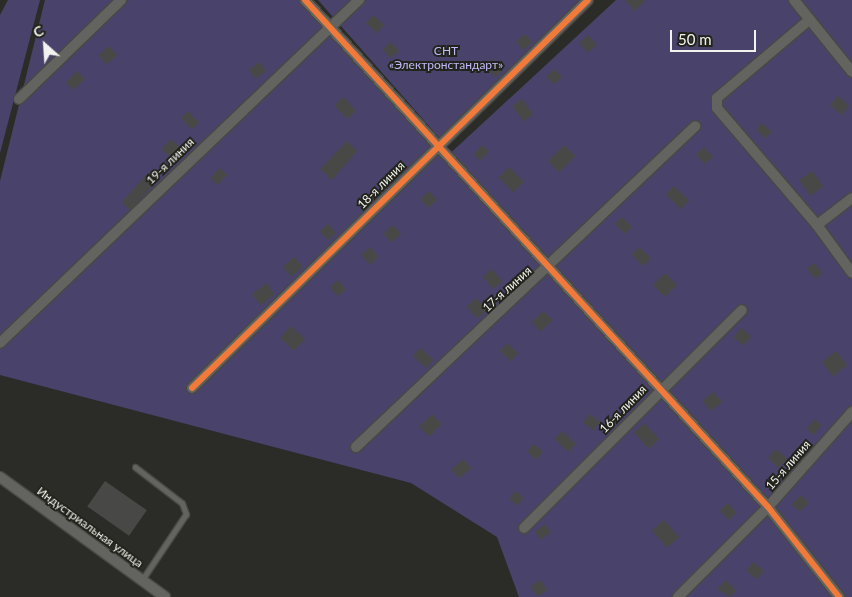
<!DOCTYPE html>
<meta charset="utf-8">
<style>
body{margin:0}
#map{position:relative;width:852px;height:597px;overflow:hidden;background:#2b2c28;font-family:Lato,sans-serif}
div>[style]{position:absolute}
.green>*{inset:0;background:#49436b}
.building>*{inset:0;background:#484946;transform-origin:0 0}
.roads{filter:drop-shadow(1px 0 #484945) drop-shadow(-1px 0 #484945) drop-shadow(0 1px #484945) drop-shadow(0 -1px #484945)}
.lane>*{height:5px;margin:-2.5px;padding:0 2.5px;transform-origin:2.5px;border-radius:2.5px;background:#636460}
.street>*{height:10px;margin:-5px;padding:0 5px;transform-origin:5px;border-radius:5px;background:#636460}
.cycleway>*{height:6px;margin:-3px;padding:0 3px;transform-origin:3px;border-radius:3px;background:#f17a3a}
span{translate:-50% -50%;white-space:nowrap;text-align:center;line-height:1.15;-webkit-text-stroke:4px #22241c;paint-order:stroke}
.park-label{font-size:12px;color:#c0b9f8}
.street-label{font-size:12px;color:#f2f3ee}
.north{position:absolute;left:20px;top:20px;width:50px;height:50px;-webkit-text-stroke:4px #22241c;paint-order:stroke;rotate:334deg;font-size:14px;font-weight:700;line-height:20px;text-align:center;color:#f2f3ee}
.north::after{content:'';display:block;margin:auto;width:18px;height:22px;background:#f2f3ee;clip-path:polygon(50% 0,100% 100%,50% 72%,0 100%)}
.scale{position:absolute;left:670px;top:30px;width:86px;height:22px;box-sizing:border-box;border:2px solid #f2f3ee;border-top:0;padding-left:6px;font-size:15px;line-height:18px;white-space:nowrap;color:#f2f3ee;-webkit-text-stroke:4px #22241c;paint-order:stroke}
</style>
<div id="map">
<div class="green">
<i style="clip-path:polygon(8px 0,40px 0,0 153px,0 15px)"></i>
<i style="clip-path:polygon(45px 0,303px 0,443px 160px,616px 0,852px 0,852px 597px,519px 597px,497px 537px,411px 483px,0 375px,0 181px)"></i>
<i style="clip-path:polygon(318px 0,588px 0,444px 143px)"></i>
</div>
<div class="building">
<i style="clip-path:polygon(625px 0,646px 0,634px 11px)"></i>
<i style="left:373px;top:15px;width:15px;height:11px;rotate:42deg"></i>
<i style="left:525px;top:34px;width:11px;height:12px;rotate:49deg"></i>
<i style="left:588px;top:35px;width:13px;height:12px;rotate:48deg"></i>
<i style="left:391px;top:42px;width:12px;height:11px;rotate:48deg"></i>
<i style="left:109px;top:46px;width:12px;height:14px;rotate:48deg"></i>
<i style="left:492px;top:59px;width:15px;height:11px;rotate:42deg"></i>
<i style="left:259px;top:62px;width:11px;height:13px;rotate:52deg"></i>
<i style="left:554px;top:69px;width:11px;height:11px;rotate:45deg"></i>
<i style="left:77px;top:71px;width:11px;height:16px;rotate:45deg"></i>
<i style="left:838px;top:96px;width:15px;height:12px;rotate:42deg"></i>
<i style="left:343px;top:97px;width:19px;height:12px;rotate:47deg"></i>
<i style="left:522px;top:99px;width:19px;height:12px;rotate:54deg"></i>
<i style="left:188px;top:111px;width:16px;height:10px;rotate:47deg"></i>
<i style="left:762px;top:123px;width:13px;height:9px;rotate:42deg"></i>
<i style="left:171px;top:139px;width:18px;height:14px;rotate:43deg"></i>
<i style="clip-path:polygon(347px 141px,357px 151px,332px 180px,320px 169px)"></i>
<i style="left:482px;top:145px;width:9px;height:13px;rotate:41deg"></i>
<i style="left:564px;top:145px;width:16px;height:23px;rotate:45deg"></i>
<i style="left:704px;top:147px;width:13px;height:11px;rotate:48deg"></i>
<i style="left:509px;top:167px;width:21px;height:15px;rotate:45deg"></i>
<i style="left:220px;top:168px;width:10px;height:14px;rotate:45deg"></i>
<i style="left:812px;top:171px;width:19px;height:16px;rotate:54deg"></i>
<i style="left:147px;top:174px;width:12px;height:38px;rotate:42deg"></i>
<i style="left:674px;top:186px;width:21px;height:12px;rotate:45deg"></i>
<i style="left:429px;top:191px;width:12px;height:12px;rotate:48deg"></i>
<i style="left:622px;top:217px;width:14px;height:10px;rotate:45deg"></i>
<i style="left:328px;top:224px;width:12px;height:11px;rotate:48deg"></i>
<i style="left:393px;top:225px;width:12px;height:13px;rotate:48deg"></i>
<i style="left:370px;top:247px;width:13px;height:12px;rotate:48deg"></i>
<i style="left:639px;top:247px;width:16px;height:11px;rotate:43deg"></i>
<i style="left:294px;top:257px;width:13px;height:15px;rotate:48deg"></i>
<i style="left:814px;top:263px;width:13px;height:9px;rotate:51deg"></i>
<i style="left:492px;top:269px;width:16px;height:12px;rotate:50deg"></i>
<i style="left:665px;top:273px;width:17px;height:17px;rotate:45deg"></i>
<i style="left:338px;top:280px;width:12px;height:11px;rotate:48deg"></i>
<i style="left:266px;top:283px;width:14px;height:18px;rotate:51deg"></i>
<i style="left:476px;top:298px;width:16px;height:13px;rotate:47deg"></i>
<i style="left:543px;top:311px;width:13px;height:16px;rotate:45deg"></i>
<i style="left:291px;top:326px;width:19px;height:16px;rotate:43deg"></i>
<i style="left:741px;top:328px;width:13px;height:12px;rotate:39deg"></i>
<i style="left:507px;top:343px;width:15px;height:11px;rotate:42deg"></i>
<i style="left:420px;top:348px;width:18px;height:11px;rotate:41deg"></i>
<i style="left:836px;top:351px;width:18px;height:18px;rotate:52deg"></i>
<i style="left:713px;top:392px;width:13px;height:14px;rotate:48deg"></i>
<i style="left:432px;top:414px;width:14px;height:18px;rotate:45deg"></i>
<i style="left:590px;top:414px;width:13px;height:11px;rotate:39deg"></i>
<i style="left:815px;top:419px;width:9px;height:13px;rotate:41deg"></i>
<i style="left:644px;top:423px;width:22px;height:14px;rotate:47deg"></i>
<i style="left:562px;top:431px;width:19px;height:11px;rotate:43deg"></i>
<i style="left:534px;top:444px;width:12px;height:10px;rotate:42deg"></i>
<i style="left:776px;top:449px;width:15px;height:12px;rotate:42deg"></i>
<i style="left:463px;top:459px;width:12px;height:16px;rotate:48deg"></i>
<i style="left:105px;top:481px;width:51px;height:31px;rotate:35deg"></i>
<i style="left:515px;top:491px;width:11px;height:10px;rotate:38deg"></i>
<i style="left:801px;top:495px;width:11px;height:13px;rotate:45deg"></i>
<i style="left:728px;top:503px;width:13px;height:11px;rotate:48deg"></i>
<i style="left:664px;top:520px;width:23px;height:16px;rotate:49deg"></i>
<i style="left:545px;top:524px;width:10px;height:13px;rotate:53deg"></i>
<i style="left:753px;top:562px;width:14px;height:11px;rotate:39deg"></i>
<i style="left:541px;top:580px;width:12px;height:12px;rotate:59deg"></i>
<i style="clip-path:polygon(726px 580px,736px 591px,730px 597px,717px 589px)"></i>
</div>
<div class="roads">
<div class="lane">
<i style="left:135px;top:467px;width:59px;rotate:37.5deg"></i>
<i style="left:182px;top:503px;width:12px;rotate:70deg"></i>
<i style="left:186px;top:514px;width:79px;rotate:123.7deg"></i>
</div>
<div class="street">
<i style="left:305px;top:0;width:687px;rotate:47.6deg"></i>
<i style="left:768px;top:507px;width:115px;rotate:51.7deg"></i>
<i style="left:794px;top:0;width:92px;rotate:51.1deg"></i>
<i style="left:809px;top:20px;width:121px;rotate:139.7deg"></i>
<i style="left:717px;top:98px;width:10px;rotate:90deg"></i>
<i style="left:717px;top:108px;width:154px;rotate:49.5deg"></i>
<i style="left:817px;top:225px;width:59px;rotate:53.9deg"></i>
<i style="left:19px;top:99px;width:142px;rotate:-44.1deg"></i>
<i style="left:817px;top:225px;width:44px;rotate:-37.6deg"></i>
<i style="left:0;top:343px;width:497px;rotate:-43.7deg"></i>
<i style="left:192px;top:388px;width:554px;rotate:-44.42deg"></i>
<i style="left:356px;top:447px;width:467px;rotate:-43.4deg"></i>
<i style="left:0;top:477px;width:204px;rotate:36deg"></i>
<i style="left:524px;top:528px;width:308px;rotate:-45deg"></i>
<i style="left:678px;top:597px;width:127px;rotate:-45deg"></i>
<i style="left:768px;top:507px;width:127px;rotate:-48.5deg"></i>
</div>
</div>
<div class="cycleway">
<i style="left:305px;top:0;width:687px;rotate:47.6deg"></i>
<i style="left:768px;top:507px;width:115px;rotate:51.7deg"></i>
<i style="left:192px;top:388px;width:554px;rotate:-44.42deg"></i>
</div>
<div class="park-label">
<span style="left:446px;top:58px">СНТ<br>«Электронстандарт»</span>
</div>
<div class="street-label">
<span style="left:170px;top:161px;rotate:-44deg">19-я линия</span>
<span style="left:381px;top:185px;rotate:-45deg">18-я линия</span>
<span style="left:507px;top:289px;rotate:-42deg">17-я линия</span>
<span style="left:623px;top:409px;rotate:-46deg">16-я линия</span>
<span style="left:788px;top:465px;rotate:-49deg">15-я линия</span>
<span style="left:90px;top:527px;rotate:36deg">Индустриальная улица</span>
</div>
<div class="north">С</div>
<div class="scale">50 m</div>
</div>
